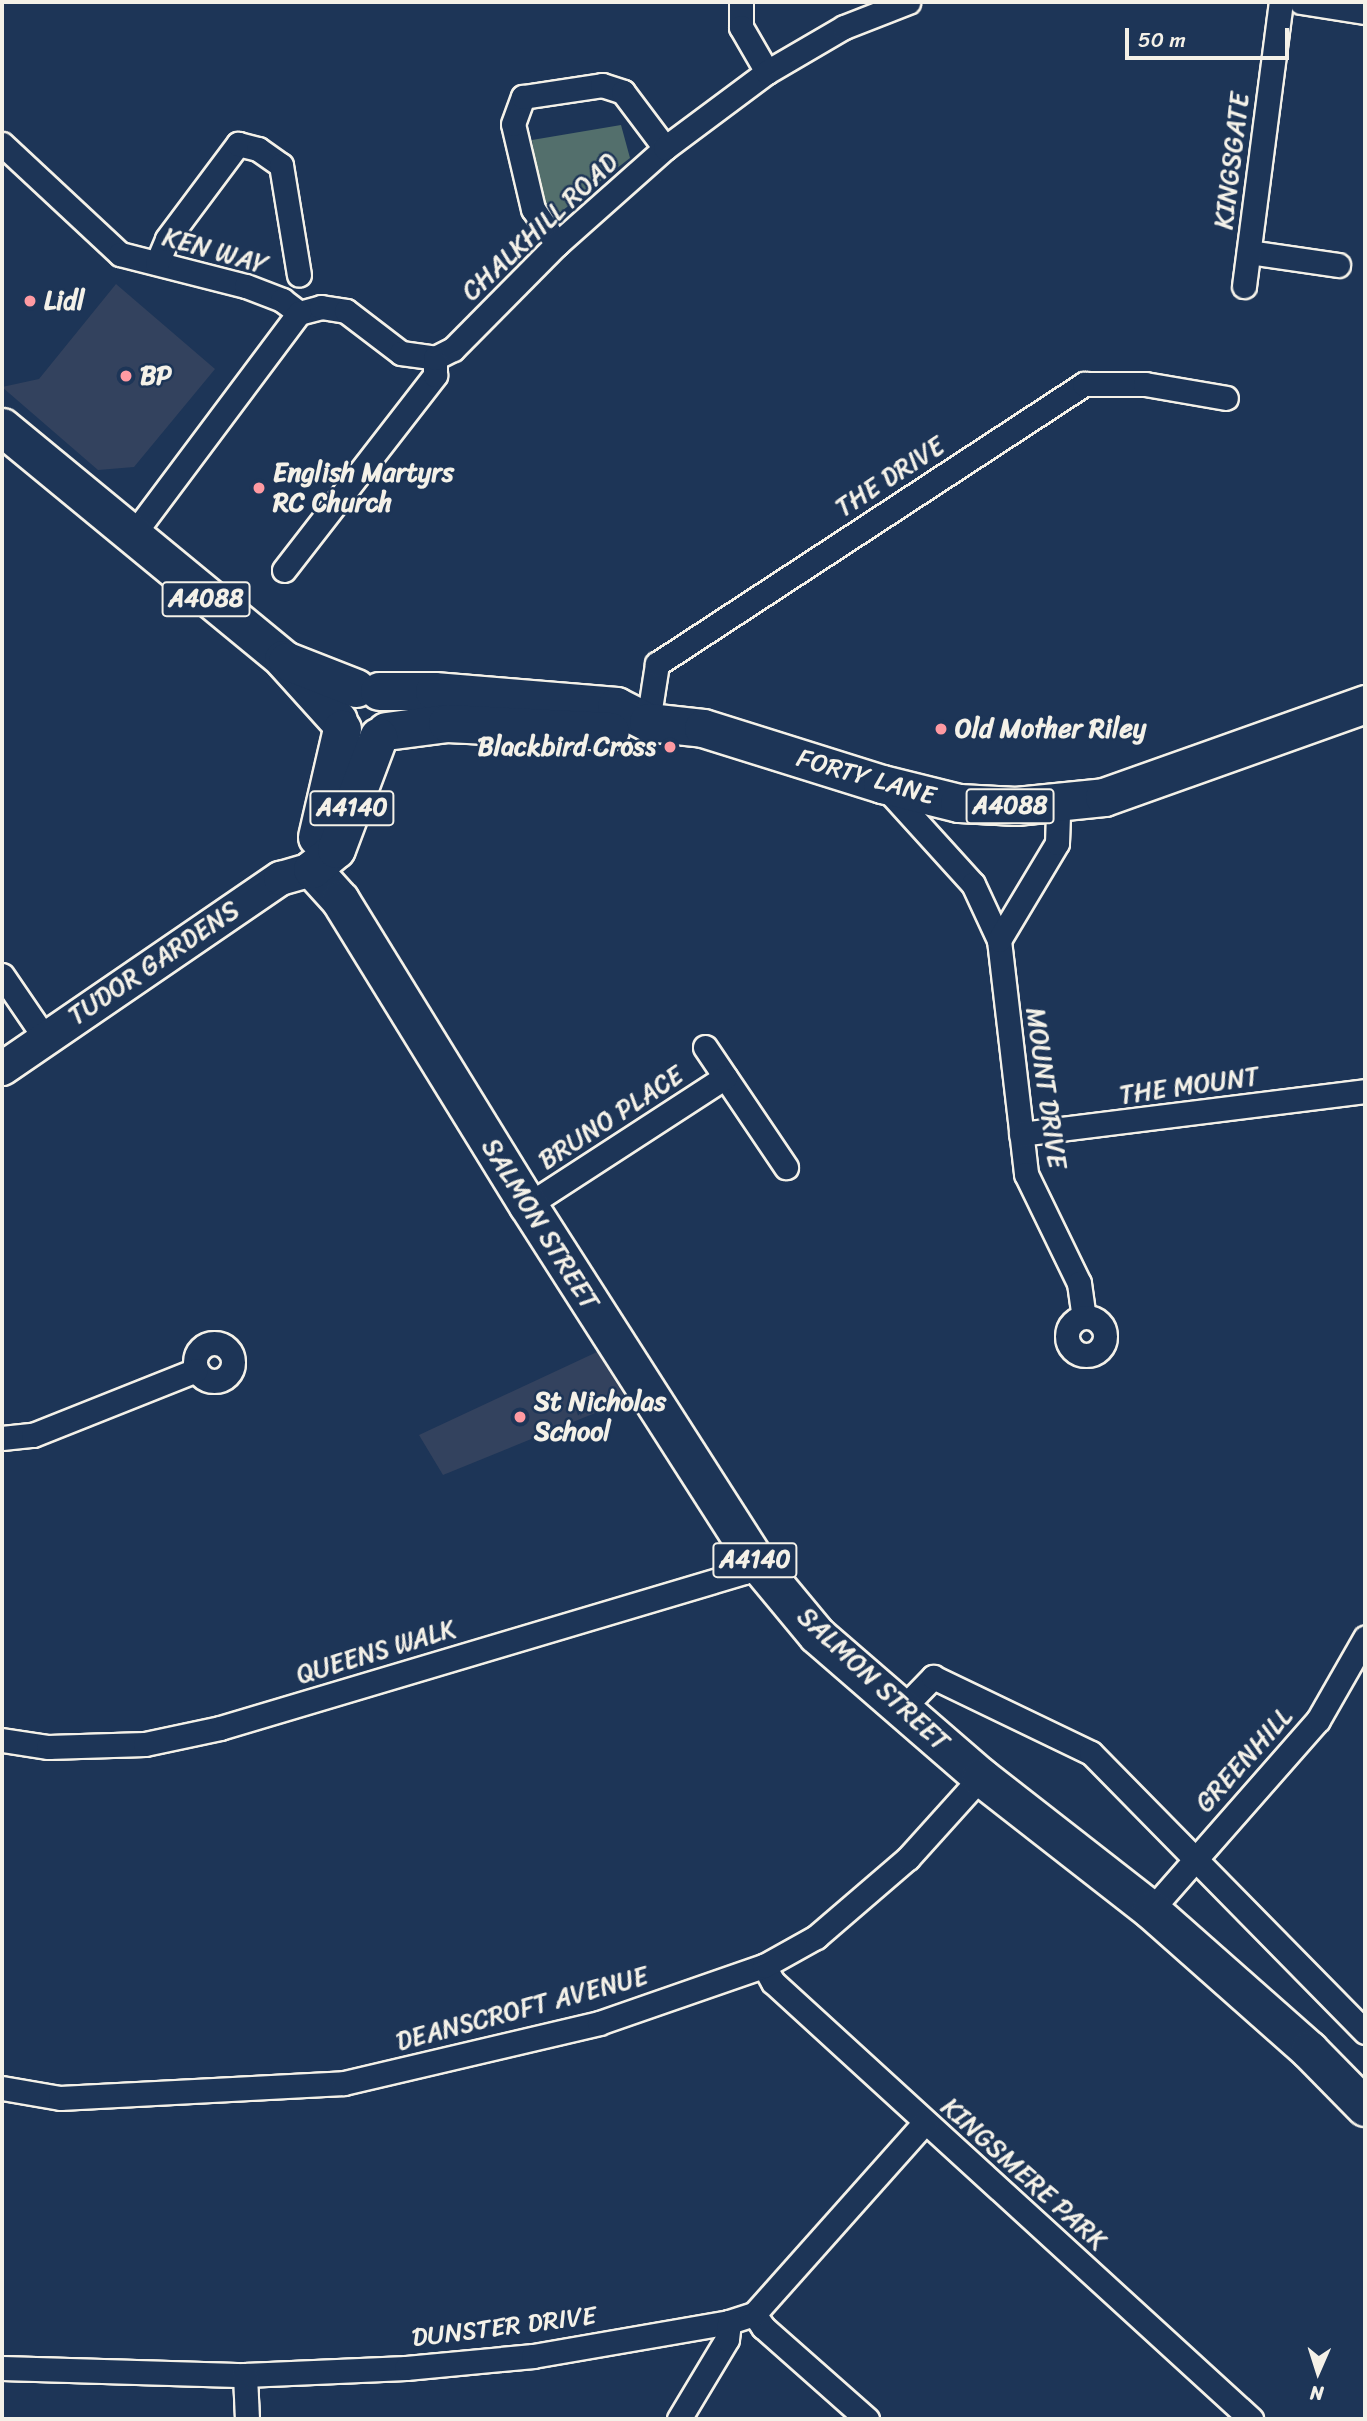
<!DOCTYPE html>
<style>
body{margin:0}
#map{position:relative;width:1367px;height:2421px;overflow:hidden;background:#1d3557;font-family:Sriracha,sans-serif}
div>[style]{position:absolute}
.built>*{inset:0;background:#33425e}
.green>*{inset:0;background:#536f6c}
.roads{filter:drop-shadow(2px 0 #f4f1e8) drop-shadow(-2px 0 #f4f1e8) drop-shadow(0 2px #f4f1e8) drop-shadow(0 -2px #f4f1e8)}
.street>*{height:23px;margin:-11.5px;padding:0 11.5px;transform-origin:11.5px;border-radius:11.5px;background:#1d3557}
.street>.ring{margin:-11.5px;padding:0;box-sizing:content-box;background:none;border:23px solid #1d3557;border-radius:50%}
.secondary>*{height:33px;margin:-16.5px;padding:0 16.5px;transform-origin:16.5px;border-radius:16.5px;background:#1d3557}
.primary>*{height:37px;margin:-18.5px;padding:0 18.5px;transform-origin:18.5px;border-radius:18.5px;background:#1d3557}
.dots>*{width:19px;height:19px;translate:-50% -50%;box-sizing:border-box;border:4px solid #1d3557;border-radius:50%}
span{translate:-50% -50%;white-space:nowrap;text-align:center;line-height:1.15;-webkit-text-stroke:5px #1d3557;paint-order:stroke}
.shield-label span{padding:2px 5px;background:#1d3557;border:2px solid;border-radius:5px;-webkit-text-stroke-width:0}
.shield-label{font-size:24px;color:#f4f1e8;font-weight:700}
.street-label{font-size:26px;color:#f4f1e8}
.poi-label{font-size:26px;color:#f4f1e8;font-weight:700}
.left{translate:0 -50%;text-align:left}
.right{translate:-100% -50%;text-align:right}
.frame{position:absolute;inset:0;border:4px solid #f4f1e8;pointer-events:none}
.north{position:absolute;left:1283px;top:2337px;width:70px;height:70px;-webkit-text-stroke:5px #1d3557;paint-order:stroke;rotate:183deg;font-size:19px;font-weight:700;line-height:28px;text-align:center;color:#f4f1e8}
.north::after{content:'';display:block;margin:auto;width:24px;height:32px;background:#f4f1e8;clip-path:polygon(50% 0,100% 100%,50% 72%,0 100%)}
.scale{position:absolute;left:1125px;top:28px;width:164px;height:32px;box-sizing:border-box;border:4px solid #f4f1e8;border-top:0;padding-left:9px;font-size:21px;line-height:24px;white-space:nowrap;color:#f4f1e8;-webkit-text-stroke:5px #1d3557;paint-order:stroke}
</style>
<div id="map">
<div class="built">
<i style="clip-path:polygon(116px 284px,215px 369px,134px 467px,98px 470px,2px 387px,39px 379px)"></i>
<i style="clip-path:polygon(597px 1352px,627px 1400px,443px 1475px,419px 1435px)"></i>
</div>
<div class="green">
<i style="clip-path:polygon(621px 125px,630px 158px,558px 214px,543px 207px,532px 140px)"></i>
</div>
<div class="roads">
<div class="street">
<i style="left:741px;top:2px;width:25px;rotate:90deg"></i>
<i style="left:741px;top:27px;width:52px;rotate:60deg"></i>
<i style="left:1301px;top:2px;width:65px;rotate:8.9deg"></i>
<i style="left:2px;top:144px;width:161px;rotate:43deg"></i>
<i style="left:120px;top:254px;width:130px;rotate:14.3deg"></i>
<i style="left:246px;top:286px;width:39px;rotate:21deg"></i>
<i style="left:282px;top:300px;width:21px;rotate:37deg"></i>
<i style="left:299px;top:313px;width:23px;rotate:-15deg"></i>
<i style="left:321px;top:307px;width:25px;rotate:9deg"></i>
<i style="left:346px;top:311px;width:69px;rotate:37.4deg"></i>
<i style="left:401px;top:353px;width:34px;rotate:8deg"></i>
<i style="left:557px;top:244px;width:42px;rotate:-124.4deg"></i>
<i style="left:533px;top:209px;width:87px;rotate:-103.2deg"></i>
<i style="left:513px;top:124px;width:29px;rotate:-70deg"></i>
<i style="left:523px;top:97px;width:80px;rotate:-8.6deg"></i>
<i style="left:602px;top:85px;width:22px;rotate:18deg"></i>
<i style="left:623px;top:92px;width:70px;rotate:53.1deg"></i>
<i style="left:1249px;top:252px;width:90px;rotate:8.3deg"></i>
<i style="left:157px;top:263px;width:26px;rotate:-67deg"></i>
<i style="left:167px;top:239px;width:119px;rotate:-53.2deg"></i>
<i style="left:238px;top:144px;width:21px;rotate:14deg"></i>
<i style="left:258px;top:149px;width:28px;rotate:35deg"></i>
<i style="left:281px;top:165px;width:111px;rotate:80.7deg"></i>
<i style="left:1244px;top:286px;width:286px;rotate:-82.6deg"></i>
<i style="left:132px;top:536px;width:279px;rotate:-53.2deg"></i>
<i style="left:284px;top:570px;width:247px;rotate:-52.2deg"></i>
<i style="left:435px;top:375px;width:17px;rotate:-90deg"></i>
<i style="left:435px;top:358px;width:20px;rotate:-27deg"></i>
<i style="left:453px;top:349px;width:148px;rotate:-45.3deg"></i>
<i style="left:557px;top:244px;width:144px;rotate:-41.6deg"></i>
<i style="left:665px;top:148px;width:127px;rotate:-36.7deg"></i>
<i style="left:767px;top:72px;width:89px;rotate:-30.3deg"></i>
<i style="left:844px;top:27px;width:69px;rotate:-21.3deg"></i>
<i style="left:648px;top:722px;width:59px;rotate:-81.2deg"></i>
<i style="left:657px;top:664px;width:511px;rotate:-33.25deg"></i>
<i style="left:1084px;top:384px;width:61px"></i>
<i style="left:1145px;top:384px;width:82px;rotate:9.8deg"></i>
<i style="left:884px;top:786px;width:132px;rotate:47.8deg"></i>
<i style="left:973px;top:884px;width:62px;rotate:65.1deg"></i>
<i style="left:999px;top:940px;width:236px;rotate:83.4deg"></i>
<i style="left:1026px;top:1174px;width:121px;rotate:64.1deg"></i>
<i style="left:1079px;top:1283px;width:34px;rotate:82deg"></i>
<i style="left:999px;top:940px;width:113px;rotate:-59.1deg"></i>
<i style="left:1057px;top:843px;width:38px;rotate:-88deg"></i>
<i style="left:2px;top:975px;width:76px;rotate:55.7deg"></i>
<i style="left:705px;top:1047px;width:145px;rotate:56deg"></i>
<i style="left:1021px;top:1134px;width:347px;rotate:-7.1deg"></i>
<i style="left:528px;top:1205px;width:235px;rotate:-33deg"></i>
<i class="ring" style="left:1067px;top:1317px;width:15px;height:15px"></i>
<i class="ring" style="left:195px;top:1343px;width:15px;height:15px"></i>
<i style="left:2px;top:1438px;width:31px;rotate:-6deg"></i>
<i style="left:33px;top:1435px;width:175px;rotate:-21.7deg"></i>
<i style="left:902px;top:1709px;width:45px;rotate:-45.9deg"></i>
<i style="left:933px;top:1677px;width:175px;rotate:25.7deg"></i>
<i style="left:1091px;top:1753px;width:391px;rotate:45.5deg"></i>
<i style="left:2px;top:1740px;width:47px;rotate:8.7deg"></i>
<i style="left:48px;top:1747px;width:97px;rotate:-1.8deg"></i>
<i style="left:145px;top:1744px;width:77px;rotate:-12deg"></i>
<i style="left:220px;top:1728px;width:547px;rotate:-16.58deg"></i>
<i style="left:744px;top:1572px;width:16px;rotate:-30deg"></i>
<i style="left:1151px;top:1910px;width:253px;rotate:-48.7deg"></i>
<i style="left:1318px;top:1720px;width:95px;rotate:-60.2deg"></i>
<i style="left:764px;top:1966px;width:18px;rotate:61deg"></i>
<i style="left:773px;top:1982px;width:648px;rotate:42.43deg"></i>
<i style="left:2px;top:2088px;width:59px;rotate:9.8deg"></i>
<i style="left:60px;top:2098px;width:284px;rotate:-3deg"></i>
<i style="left:344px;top:2083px;width:262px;rotate:-13.2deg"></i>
<i style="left:599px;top:2023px;width:175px;rotate:-19.1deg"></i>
<i style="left:764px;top:1966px;width:60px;rotate:-29.1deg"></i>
<i style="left:816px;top:1937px;width:121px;rotate:-40.7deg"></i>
<i style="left:908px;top:1858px;width:109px;rotate:-48deg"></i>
<i style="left:754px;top:2314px;width:16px;rotate:55deg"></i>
<i style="left:763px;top:2327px;width:139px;rotate:41.5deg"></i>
<i style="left:2px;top:2368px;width:243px;rotate:1.7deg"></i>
<i style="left:245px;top:2375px;width:161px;rotate:-2.5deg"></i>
<i style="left:406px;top:2368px;width:128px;rotate:-5.4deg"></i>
<i style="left:533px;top:2356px;width:199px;rotate:-9.8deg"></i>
<i style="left:729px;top:2322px;width:26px;rotate:-18deg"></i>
<i style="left:754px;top:2314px;width:257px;rotate:-48.3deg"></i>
<i style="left:245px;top:2375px;width:44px;rotate:87.4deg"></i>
<i style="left:679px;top:2419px;width:93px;rotate:-59deg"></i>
<i style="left:727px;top:2339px;width:17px;rotate:-83deg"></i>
</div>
<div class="secondary">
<i style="left:2px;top:1068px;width:337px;rotate:-34.4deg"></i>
<i style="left:280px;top:878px;width:33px;rotate:-16deg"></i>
</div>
<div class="primary">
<i style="left:2px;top:427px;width:364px;rotate:39.5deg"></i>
<i style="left:283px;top:659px;width:82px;rotate:48deg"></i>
<i style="left:287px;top:661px;width:74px;rotate:21.4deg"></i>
<i style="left:379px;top:691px;width:55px"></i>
<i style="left:434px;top:691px;width:183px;rotate:4.7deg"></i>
<i style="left:616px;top:706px;width:36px;rotate:27deg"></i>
<i style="left:648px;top:722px;width:55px;rotate:6.2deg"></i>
<i style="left:703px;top:728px;width:188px;rotate:17.4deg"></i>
<i style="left:882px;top:784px;width:79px;rotate:13.9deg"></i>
<i style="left:959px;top:803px;width:57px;rotate:3deg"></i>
<i style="left:1016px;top:806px;width:88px;rotate:-5.8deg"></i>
<i style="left:1104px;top:797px;width:277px;rotate:-19.6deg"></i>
<i style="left:386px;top:731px;width:62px;rotate:-7.5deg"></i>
<i style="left:447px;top:723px;width:163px;rotate:2.8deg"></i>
<i style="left:317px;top:837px;width:111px;rotate:-77deg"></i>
<i style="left:312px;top:869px;width:42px;rotate:47.9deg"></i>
<i style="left:340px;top:900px;width:358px;rotate:58.4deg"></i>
<i style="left:528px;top:1205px;width:426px;rotate:57.4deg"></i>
<i style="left:758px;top:1564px;width:92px;rotate:50.3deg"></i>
<i style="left:817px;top:1635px;width:217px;rotate:40.9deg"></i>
<i style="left:981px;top:1777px;width:216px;rotate:38deg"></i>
<i style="left:1151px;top:1910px;width:211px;rotate:41.5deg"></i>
<i style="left:1309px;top:2050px;width:80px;rotate:45.5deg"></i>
<i style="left:312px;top:869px;width:31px;rotate:-40deg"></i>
<i style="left:336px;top:849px;width:120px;rotate:-69.4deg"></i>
</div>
</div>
<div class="dots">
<i style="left:30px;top:301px;background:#ff9aa2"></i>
<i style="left:126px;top:376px;background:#ff9aa2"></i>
<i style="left:259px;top:488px;background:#ff9aa2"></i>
<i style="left:941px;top:729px;background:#ff9aa2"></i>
<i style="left:670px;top:747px;background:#ff9aa2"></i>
<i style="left:520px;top:1417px;background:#ff9aa2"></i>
</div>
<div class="shield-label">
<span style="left:206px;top:599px">A4088</span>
<span style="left:1010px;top:806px">A4088</span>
<span style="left:352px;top:808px">A4140</span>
<span style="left:755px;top:1560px">A4140</span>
</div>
<div class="street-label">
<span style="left:1232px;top:161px;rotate:-83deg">KINGSGATE</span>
<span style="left:540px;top:227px;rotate:-43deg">CHALKHILL ROAD</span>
<span style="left:215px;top:251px;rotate:16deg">KEN WAY</span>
<span style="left:890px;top:477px;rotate:-33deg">THE DRIVE</span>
<span style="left:866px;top:777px;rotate:16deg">FORTY LANE</span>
<span style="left:154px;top:963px;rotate:-34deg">TUDOR GARDENS</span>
<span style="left:1189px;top:1086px;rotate:-8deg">THE MOUNT</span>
<span style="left:1046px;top:1088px;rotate:82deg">MOUNT DRIVE</span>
<span style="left:611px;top:1118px;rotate:-33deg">BRUNO PLACE</span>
<span style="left:540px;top:1224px;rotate:58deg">SALMON STREET</span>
<span style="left:376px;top:1652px;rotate:-17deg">QUEENS WALK</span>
<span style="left:873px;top:1679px;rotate:43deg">SALMON STREET</span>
<span style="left:1244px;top:1760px;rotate:-48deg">GREENHILL</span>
<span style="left:522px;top:2009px;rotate:-15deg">DEANSCROFT AVENUE</span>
<span style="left:1024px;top:2174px;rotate:42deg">KINGSMERE PARK</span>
<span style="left:504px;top:2327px;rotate:-7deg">DUNSTER DRIVE</span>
</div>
<div class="poi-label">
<span class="left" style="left:44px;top:301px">Lidl</span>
<span class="left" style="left:140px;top:376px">BP</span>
<span class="left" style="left:273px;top:488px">English Martyrs<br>RC Church</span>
<span class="left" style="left:955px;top:729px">Old Mother Riley</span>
<span class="right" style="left:656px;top:747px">Blackbird Cross</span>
<span class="left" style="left:534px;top:1417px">St Nicholas<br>School</span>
</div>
<div class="frame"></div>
<div class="north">N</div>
<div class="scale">50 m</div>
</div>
